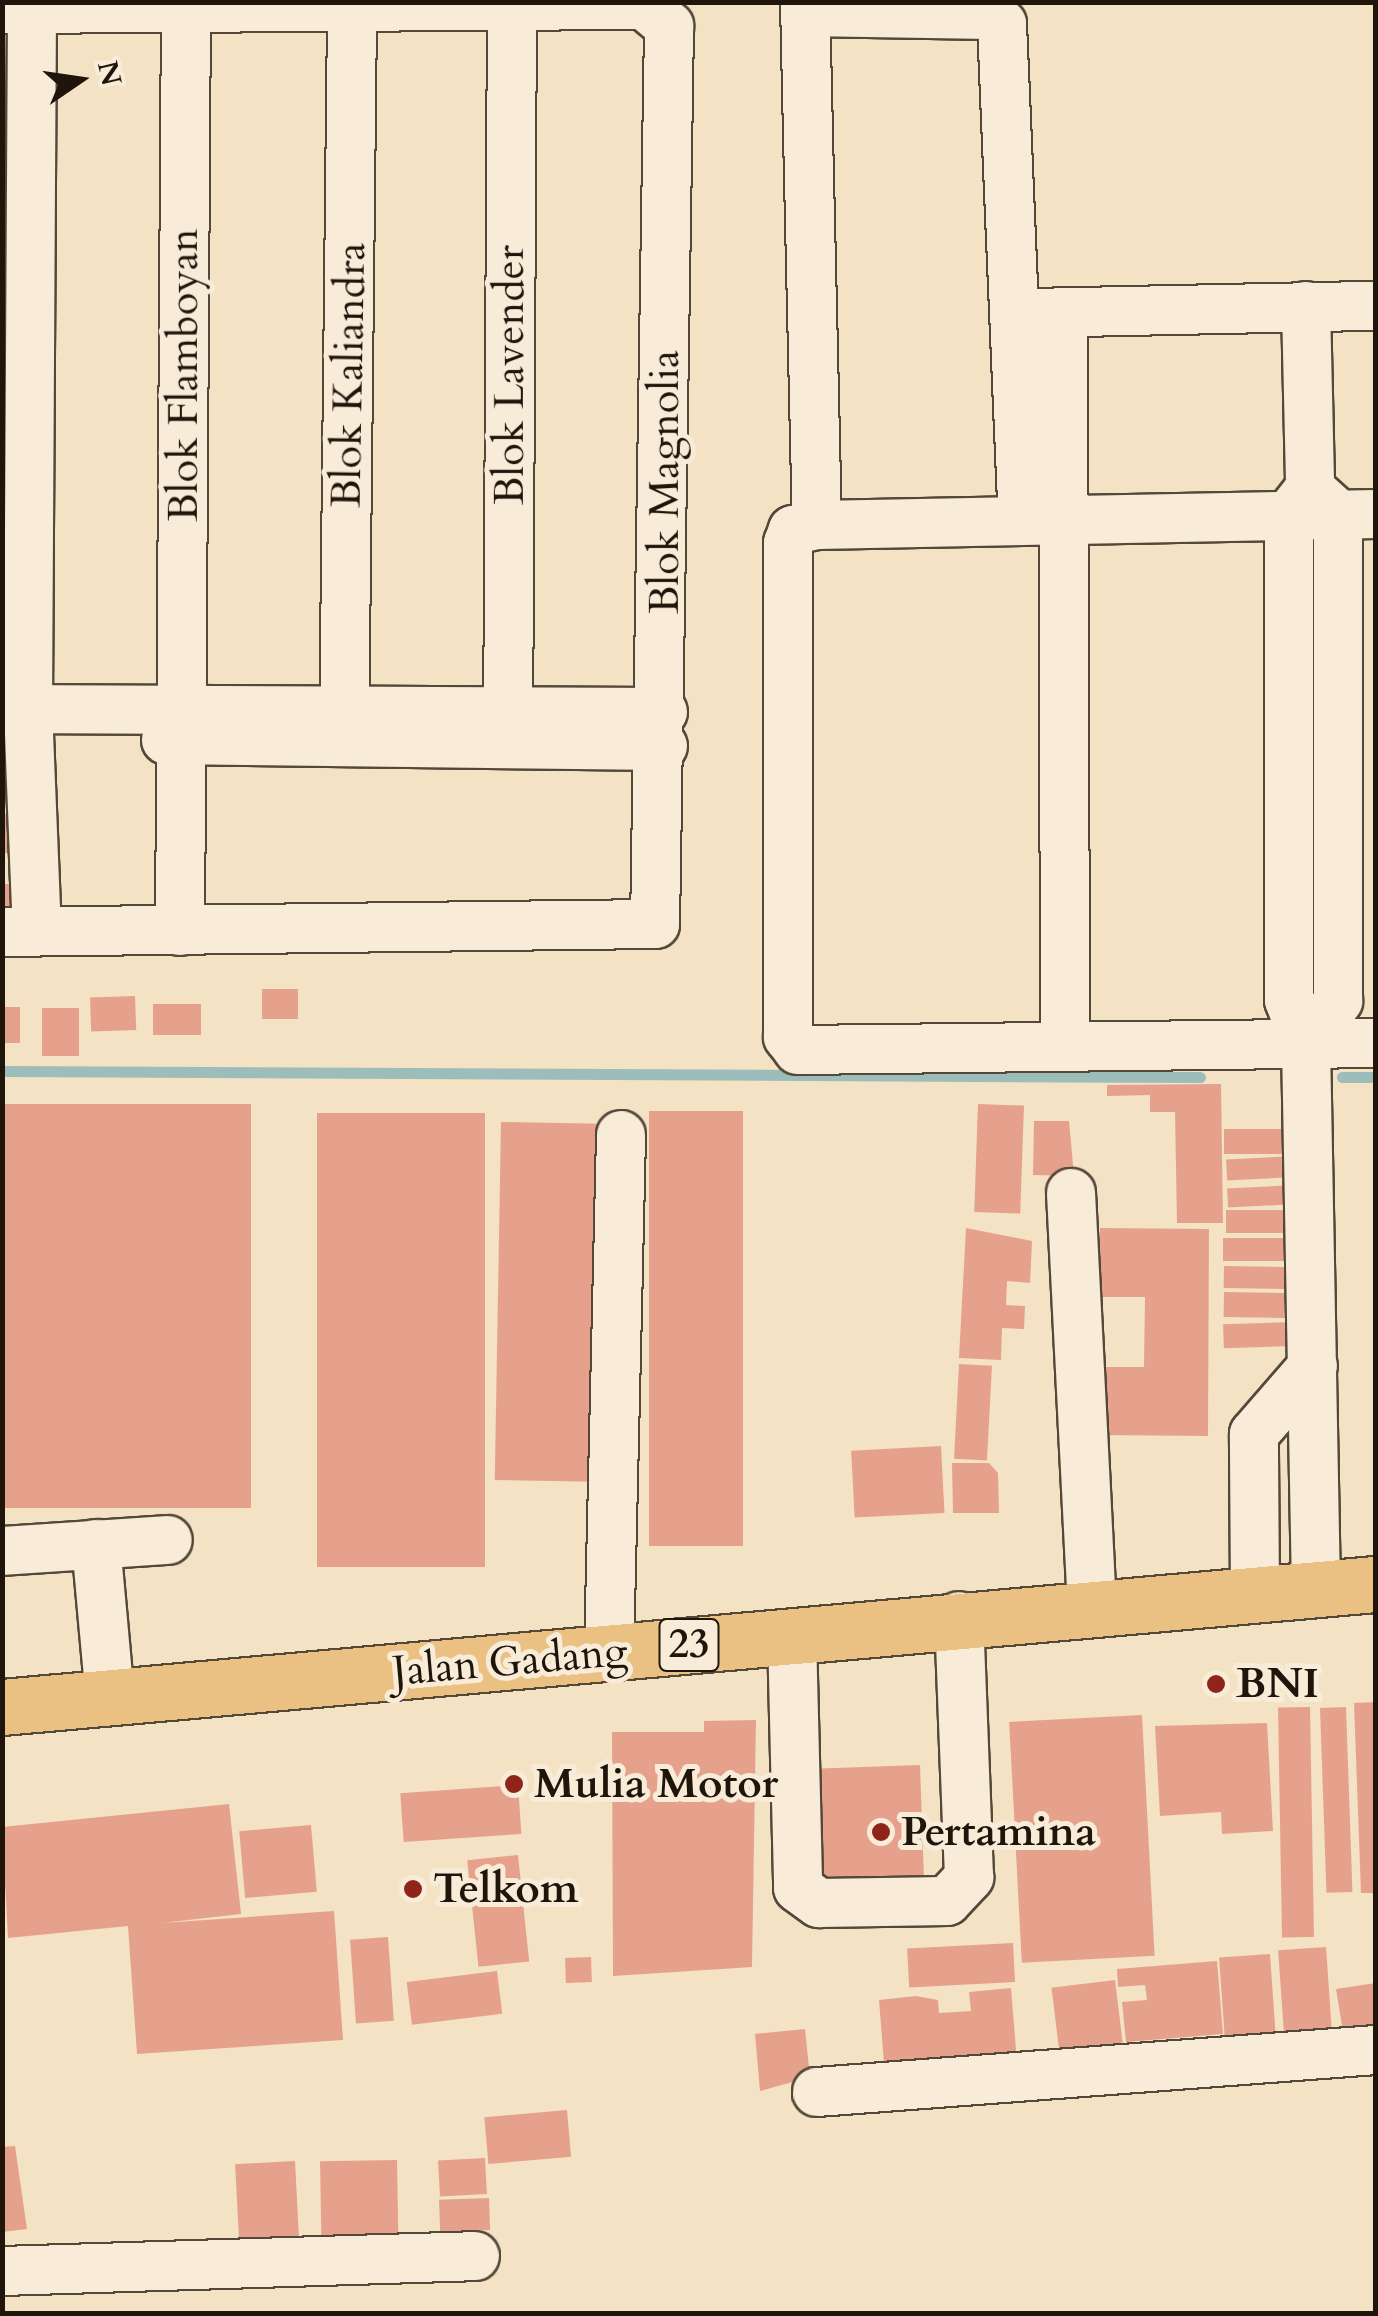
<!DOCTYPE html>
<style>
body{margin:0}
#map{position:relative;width:1378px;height:2316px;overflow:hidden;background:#f4e2c4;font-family:Cardo,serif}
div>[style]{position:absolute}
.stream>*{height:11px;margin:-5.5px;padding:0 5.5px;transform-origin:5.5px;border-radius:5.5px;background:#9cbdb9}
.building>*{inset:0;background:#e6a18d;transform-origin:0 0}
.roads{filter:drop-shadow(2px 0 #544838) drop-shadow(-2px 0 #544838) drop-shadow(0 2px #544838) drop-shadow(0 -2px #544838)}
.minor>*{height:48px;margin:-24px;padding:0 24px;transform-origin:24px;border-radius:24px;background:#f8ecd9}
.highway>*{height:55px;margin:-27.5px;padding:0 27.5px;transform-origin:27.5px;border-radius:27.5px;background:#eac182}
.dots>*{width:28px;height:28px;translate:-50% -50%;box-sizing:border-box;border:5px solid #f8ecd9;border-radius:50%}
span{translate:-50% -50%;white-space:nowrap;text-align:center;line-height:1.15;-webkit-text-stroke:10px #f8ecd9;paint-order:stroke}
.shield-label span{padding:2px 8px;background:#f8ecd9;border:2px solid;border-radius:8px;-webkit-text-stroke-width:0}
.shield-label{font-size:40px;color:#1f150a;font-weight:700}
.street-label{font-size:42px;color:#1f150a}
.poi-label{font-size:42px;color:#1f150a;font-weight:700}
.left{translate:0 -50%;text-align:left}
.frame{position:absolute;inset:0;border:5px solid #1f150a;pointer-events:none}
.north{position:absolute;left:30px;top:30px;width:100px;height:100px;-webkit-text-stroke:8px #f8ecd9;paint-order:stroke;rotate:77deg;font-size:28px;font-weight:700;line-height:40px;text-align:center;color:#1f150a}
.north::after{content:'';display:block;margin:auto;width:35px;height:45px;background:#1f150a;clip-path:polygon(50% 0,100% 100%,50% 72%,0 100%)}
</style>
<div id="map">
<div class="stream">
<i style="left:2px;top:1071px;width:1198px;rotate:0.29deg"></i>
<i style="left:1342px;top:1077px;width:34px"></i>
</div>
<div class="building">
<i style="left:2px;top:814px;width:15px;height:39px"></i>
<i style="left:2px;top:884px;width:16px;height:37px"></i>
<i style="left:262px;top:989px;width:36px;height:30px"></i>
<i style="left:135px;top:996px;width:34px;height:45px;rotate:88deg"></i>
<i style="left:153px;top:1004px;width:48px;height:31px"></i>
<i style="left:2px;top:1007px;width:18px;height:36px"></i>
<i style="left:42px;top:1008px;width:37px;height:48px"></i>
<i style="clip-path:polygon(1221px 1084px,1223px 1223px,1177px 1223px,1175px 1112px,1150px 1112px,1150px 1095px,1107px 1096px,1107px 1085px)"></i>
<i style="left:2px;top:1104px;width:249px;height:404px"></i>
<i style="left:978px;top:1104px;width:46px;height:108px;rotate:2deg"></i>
<i style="left:649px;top:1111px;width:94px;height:435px"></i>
<i style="left:317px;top:1113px;width:168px;height:454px"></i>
<i style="clip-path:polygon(1034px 1121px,1069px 1121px,1074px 1176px,1033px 1175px)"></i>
<i style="left:501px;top:1122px;width:99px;height:358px;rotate:1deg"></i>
<i style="left:1224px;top:1129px;width:71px;height:25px"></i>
<i style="left:1294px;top:1156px;width:21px;height:68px;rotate:87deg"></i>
<i style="left:1296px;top:1185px;width:19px;height:69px;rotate:87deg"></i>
<i style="left:1296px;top:1210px;width:23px;height:70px;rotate:90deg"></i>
<i style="clip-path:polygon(966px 1228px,1032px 1241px,1030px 1283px,1007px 1281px,1006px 1305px,1025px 1306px,1024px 1329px,1002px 1328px,1001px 1360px,959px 1358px)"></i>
<i style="clip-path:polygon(1100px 1228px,1209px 1229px,1208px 1436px,1100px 1435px,1100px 1367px,1144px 1367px,1145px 1297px,1099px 1297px)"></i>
<i style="left:1295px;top:1238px;width:23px;height:72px;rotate:90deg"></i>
<i style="left:1224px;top:1266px;width:70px;height:22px;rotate:1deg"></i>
<i style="left:1224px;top:1292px;width:68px;height:25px;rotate:1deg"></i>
<i style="left:1290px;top:1322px;width:24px;height:67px;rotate:88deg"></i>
<i style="left:959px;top:1364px;width:33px;height:95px;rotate:3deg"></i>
<i style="left:941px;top:1446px;width:67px;height:90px;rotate:87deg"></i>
<i style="clip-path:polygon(952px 1463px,989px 1463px,998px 1473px,999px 1513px,953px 1513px)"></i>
<i style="clip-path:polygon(1376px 1702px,1376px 1893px,1361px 1893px,1354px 1703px)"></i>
<i style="left:1310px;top:1707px;width:230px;height:32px;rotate:89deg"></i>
<i style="left:1346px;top:1707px;width:185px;height:26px;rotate:88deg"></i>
<i style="left:1142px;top:1715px;width:241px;height:133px;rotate:87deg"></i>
<i style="clip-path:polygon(756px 1720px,752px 1967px,613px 1976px,612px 1732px,704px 1732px,704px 1721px)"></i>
<i style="clip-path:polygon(1267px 1723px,1273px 1831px,1222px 1834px,1221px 1812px,1160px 1816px,1155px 1726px)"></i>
<i style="left:920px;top:1765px;width:110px;height:114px;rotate:88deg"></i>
<i style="left:518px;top:1785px;width:49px;height:118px;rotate:86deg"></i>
<i style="clip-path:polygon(229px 1804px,241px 1914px,162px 1923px,334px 1911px,343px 2040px,137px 2054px,128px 1926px,8px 1938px,2px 1827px)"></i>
<i style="left:311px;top:1825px;width:67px;height:72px;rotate:85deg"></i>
<i style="left:518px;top:1855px;width:107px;height:51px;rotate:84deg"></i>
<i style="left:388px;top:1937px;width:84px;height:38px;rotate:86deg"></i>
<i style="left:1013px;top:1943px;width:39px;height:106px;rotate:87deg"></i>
<i style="left:1326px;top:1947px;width:86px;height:48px;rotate:86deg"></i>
<i style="left:1270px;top:1954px;width:79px;height:51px;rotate:86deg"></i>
<i style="left:591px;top:1957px;width:25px;height:26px;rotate:88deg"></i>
<i style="clip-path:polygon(1217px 1961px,1223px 2034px,1126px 2042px,1122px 2002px,1147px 2000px,1145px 1985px,1118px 1987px,1117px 1969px)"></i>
<i style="left:497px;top:1971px;width:43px;height:91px;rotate:83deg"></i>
<i style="left:1115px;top:1980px;width:63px;height:64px;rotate:83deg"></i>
<i style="clip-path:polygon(1376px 1983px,1376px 2028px,1343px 2032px,1336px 1989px)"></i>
<i style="clip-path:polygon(1011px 1988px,1017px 2062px,885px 2076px,879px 2000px,916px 1996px,938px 2000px,939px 2013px,971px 2011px,969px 1992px)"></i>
<i style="clip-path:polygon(805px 2029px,810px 2077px,760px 2091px,755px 2034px)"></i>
<i style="left:567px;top:2110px;width:47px;height:83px;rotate:85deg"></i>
<i style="clip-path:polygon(15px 2146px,27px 2229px,2px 2232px,2px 2147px)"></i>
<i style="left:485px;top:2158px;width:36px;height:47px;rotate:87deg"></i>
<i style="left:397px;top:2160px;width:88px;height:77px;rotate:89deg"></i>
<i style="left:295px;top:2161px;width:87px;height:60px;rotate:87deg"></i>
<i style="left:489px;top:2198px;width:32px;height:50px;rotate:88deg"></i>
</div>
<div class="roads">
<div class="minor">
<i style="left:805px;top:2px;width:523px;rotate:88.69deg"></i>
<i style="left:2px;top:9px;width:642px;rotate:-0.36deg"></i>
<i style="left:644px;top:5px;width:33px;rotate:40deg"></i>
<i style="left:669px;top:26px;width:898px;rotate:90.89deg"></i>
<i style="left:655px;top:924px;width:653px;rotate:179.3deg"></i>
<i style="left:32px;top:10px;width:699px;rotate:90.33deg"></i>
<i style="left:28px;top:709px;width:222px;rotate:87.7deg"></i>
<i style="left:805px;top:12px;width:185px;rotate:0.9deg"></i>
<i style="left:990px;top:15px;width:15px;rotate:37deg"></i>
<i style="left:1002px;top:24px;width:497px;rotate:87.6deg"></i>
<i style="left:1306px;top:306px;width:182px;rotate:88.7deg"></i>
<i style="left:1310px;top:488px;width:34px;rotate:128deg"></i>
<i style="left:1289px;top:515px;width:485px;rotate:90deg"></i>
<i style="left:1289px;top:1000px;width:47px;rotate:68.9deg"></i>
<i style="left:1306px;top:1044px;width:546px;rotate:88.95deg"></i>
<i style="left:1031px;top:313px;width:345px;rotate:-1.2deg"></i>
<i style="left:1063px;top:313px;width:733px;rotate:89.84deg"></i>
<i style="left:1376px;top:514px;width:559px;rotate:178.87deg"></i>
<i style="left:817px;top:525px;width:25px;rotate:168deg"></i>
<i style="left:793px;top:530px;width:14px;rotate:111deg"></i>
<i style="left:788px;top:543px;width:494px;rotate:90deg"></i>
<i style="left:788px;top:1037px;width:16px;rotate:52deg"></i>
<i style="left:798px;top:1050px;width:578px;rotate:-0.69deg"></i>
<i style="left:2px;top:709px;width:661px;rotate:0.26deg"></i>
<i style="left:166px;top:740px;width:497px;rotate:0.7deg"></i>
<i style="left:344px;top:742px;width:733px;rotate:-89.37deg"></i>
<i style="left:508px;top:743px;width:736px;rotate:-89.69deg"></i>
<i style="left:180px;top:931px;width:921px;rotate:-89.63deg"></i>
<i style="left:1306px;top:1044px;width:54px;rotate:-53.3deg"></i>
<i style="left:1338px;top:1001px;width:487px;rotate:-90deg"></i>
<i style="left:1338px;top:514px;width:30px;rotate:-138deg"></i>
<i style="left:1071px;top:1193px;width:416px;rotate:87.1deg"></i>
<i style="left:96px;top:1544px;width:156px;rotate:84.8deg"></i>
<i style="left:2px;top:1551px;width:166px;rotate:-3.8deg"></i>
<i style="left:1255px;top:1594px;width:160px;rotate:-90.4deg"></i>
<i style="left:1254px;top:1434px;width:90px;rotate:-49.1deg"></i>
<i style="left:792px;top:1635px;width:253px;rotate:88.6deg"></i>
<i style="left:798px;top:1888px;width:26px;rotate:36deg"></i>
<i style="left:819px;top:1903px;width:128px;rotate:-0.9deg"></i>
<i style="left:947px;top:1901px;width:33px;rotate:-47deg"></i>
<i style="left:969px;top:1877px;width:261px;rotate:-92.2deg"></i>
<i style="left:609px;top:1653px;width:518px;rotate:-88.67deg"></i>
<i style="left:817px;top:2092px;width:561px;rotate:-4.3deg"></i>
<i style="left:2px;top:2271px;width:473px;rotate:-1.8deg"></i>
</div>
<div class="highway">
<i style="left:2px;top:1707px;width:1379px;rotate:-5.12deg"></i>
</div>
</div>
<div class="dots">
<i style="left:1216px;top:1684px;background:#8f2418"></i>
<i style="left:514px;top:1784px;background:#8f2418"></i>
<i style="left:881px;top:1832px;background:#8f2418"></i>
<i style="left:413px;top:1889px;background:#8f2418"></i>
</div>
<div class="shield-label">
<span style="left:689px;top:1645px">23</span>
</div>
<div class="street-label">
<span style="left:184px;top:375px;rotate:-90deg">Blok Flamboyan</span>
<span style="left:349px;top:375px;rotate:-89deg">Blok Kaliandra</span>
<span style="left:510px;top:375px;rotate:-90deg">Blok Lavender</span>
<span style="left:665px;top:482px;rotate:-90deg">Blok Magnolia</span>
<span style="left:510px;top:1662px;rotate:-5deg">Jalan Gadang</span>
</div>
<div class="poi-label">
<span class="left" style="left:1236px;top:1684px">BNI</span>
<span class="left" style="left:534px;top:1784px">Mulia Motor</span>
<span class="left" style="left:901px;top:1832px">Pertamina</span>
<span class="left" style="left:433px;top:1889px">Telkom</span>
</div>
<div class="frame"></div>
<div class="north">N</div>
</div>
